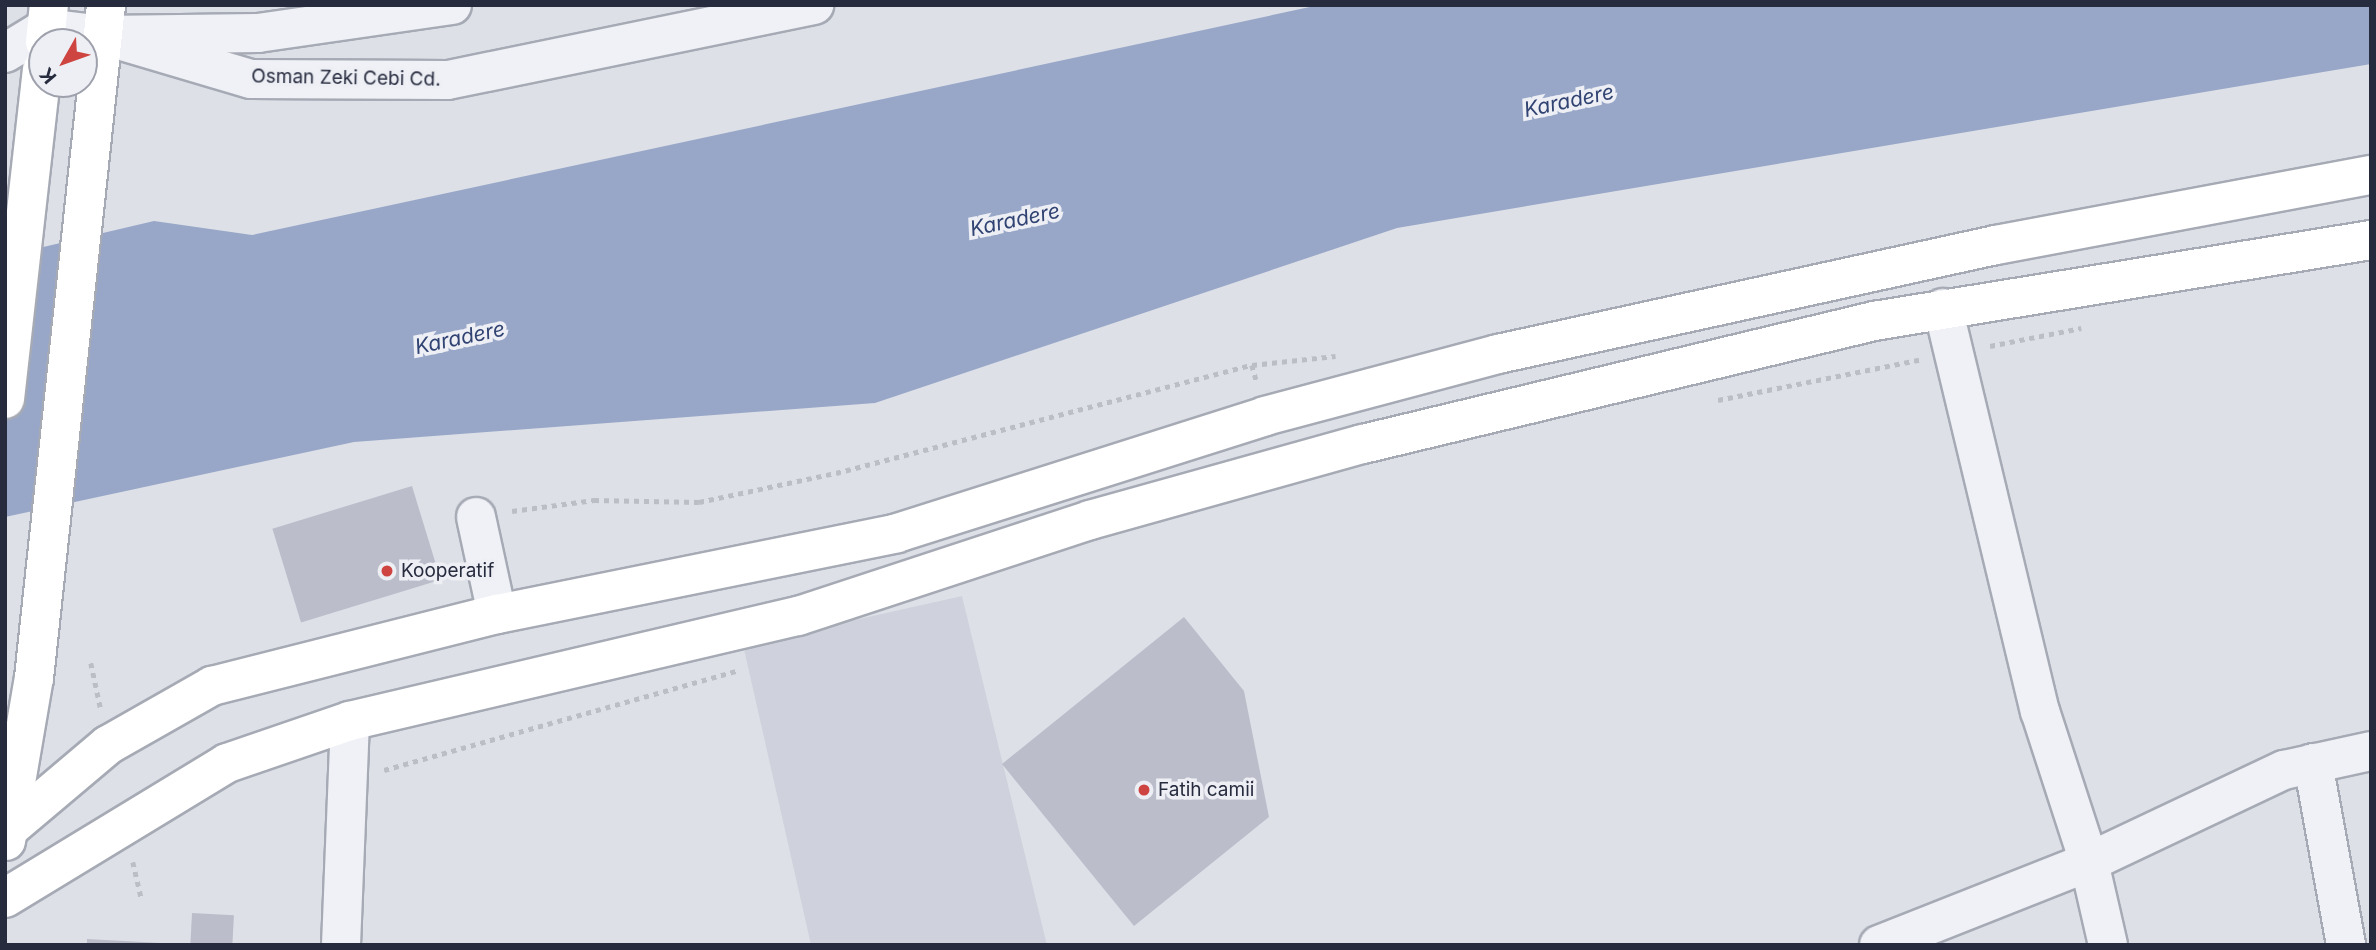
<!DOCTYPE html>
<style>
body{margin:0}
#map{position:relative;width:2376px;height:950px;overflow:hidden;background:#dde0e7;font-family:Inter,sans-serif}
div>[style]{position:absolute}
.built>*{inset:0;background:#cfd2dc}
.water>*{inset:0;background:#98a7c8}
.building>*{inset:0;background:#bbbeca;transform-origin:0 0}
.path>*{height:4.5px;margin-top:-2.25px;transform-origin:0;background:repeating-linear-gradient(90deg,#bcbec6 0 5px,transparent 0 10px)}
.roads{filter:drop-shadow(2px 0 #a6aab4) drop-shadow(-2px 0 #a6aab4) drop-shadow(0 2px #a6aab4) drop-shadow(0 -2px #a6aab4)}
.minor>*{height:38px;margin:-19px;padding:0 19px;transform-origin:19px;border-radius:19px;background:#f0f1f6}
.major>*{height:38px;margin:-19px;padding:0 19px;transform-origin:19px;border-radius:19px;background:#fff}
.dots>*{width:19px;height:19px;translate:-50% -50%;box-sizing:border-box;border:4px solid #edeff5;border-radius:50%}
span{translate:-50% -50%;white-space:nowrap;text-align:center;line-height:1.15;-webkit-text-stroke:7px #edeff5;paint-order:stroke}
.street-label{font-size:19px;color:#272b3e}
.poi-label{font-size:19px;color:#272b3e}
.left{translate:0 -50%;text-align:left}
.water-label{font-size:21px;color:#314372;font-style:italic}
.frame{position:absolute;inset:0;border:7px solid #272b3e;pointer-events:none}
.north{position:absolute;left:28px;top:28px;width:70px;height:70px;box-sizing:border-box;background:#edeff5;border:2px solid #9ea1ac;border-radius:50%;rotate:230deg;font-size:19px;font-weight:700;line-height:28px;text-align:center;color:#272b3e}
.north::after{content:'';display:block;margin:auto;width:24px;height:32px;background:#ce4441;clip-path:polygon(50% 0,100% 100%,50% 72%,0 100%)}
</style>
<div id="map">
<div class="built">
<i style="clip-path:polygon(962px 596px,1047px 945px,811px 945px,743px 645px)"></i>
</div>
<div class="water">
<i style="clip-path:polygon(1319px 5px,2371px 5px,2371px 64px,1397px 228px,875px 403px,354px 442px,5px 517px,5px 256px,154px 221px,252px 235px)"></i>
</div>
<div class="building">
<i style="left:412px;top:486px;width:98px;height:146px;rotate:73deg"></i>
<i style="clip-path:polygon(1184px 617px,1244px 691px,1269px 817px,1134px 926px,1002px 764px)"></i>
<i style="left:192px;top:913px;width:42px;height:32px;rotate:3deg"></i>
<i style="clip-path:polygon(87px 939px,161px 943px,161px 945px,87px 945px)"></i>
</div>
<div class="path">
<i style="left:1990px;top:346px;width:93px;rotate:-11.2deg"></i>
<i style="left:1252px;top:365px;width:18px;rotate:74deg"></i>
<i style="left:1718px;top:400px;width:205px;rotate:-11.3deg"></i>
<i style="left:512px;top:511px;width:83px;rotate:-7.6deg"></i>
<i style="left:594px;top:500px;width:105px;rotate:1.1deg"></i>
<i style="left:699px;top:502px;width:140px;rotate:-12deg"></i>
<i style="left:836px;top:473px;width:430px;rotate:-14.6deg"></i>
<i style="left:1252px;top:365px;width:84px;rotate:-6.1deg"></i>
<i style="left:91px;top:663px;width:48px;rotate:78deg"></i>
<i style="left:384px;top:770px;width:366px;rotate:-15.7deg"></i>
<i style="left:133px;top:862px;width:36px;rotate:77deg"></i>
</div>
<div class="roads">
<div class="minor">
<i style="left:102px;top:35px;width:155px;rotate:16.5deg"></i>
<i style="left:251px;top:79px;width:197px;rotate:0.3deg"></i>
<i style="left:448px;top:80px;width:374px;rotate:-11.6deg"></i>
<i style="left:5px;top:53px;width:48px;rotate:-31.4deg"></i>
<i style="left:46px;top:28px;width:56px;rotate:7.1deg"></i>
<i style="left:102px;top:35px;width:156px;rotate:-0.7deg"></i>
<i style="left:258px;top:33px;width:196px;rotate:-8.2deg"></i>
<i style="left:1943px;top:308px;width:415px;rotate:76.5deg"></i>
<i style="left:2040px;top:711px;width:159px;rotate:72deg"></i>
<i style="left:2089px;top:862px;width:85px;rotate:77.1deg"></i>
<i style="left:476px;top:517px;width:99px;rotate:77.8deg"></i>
<i style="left:2313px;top:763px;width:185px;rotate:79.7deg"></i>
<i style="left:341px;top:945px;width:224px;rotate:-87.7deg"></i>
<i style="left:1879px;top:945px;width:226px;rotate:-21.6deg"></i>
<i style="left:2089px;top:862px;width:216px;rotate:-25.3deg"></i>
<i style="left:2284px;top:770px;width:89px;rotate:-12.3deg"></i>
</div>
<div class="major">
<i style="left:45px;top:42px;width:37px;rotate:-84deg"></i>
<i style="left:5px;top:399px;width:331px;rotate:-83.6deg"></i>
<i style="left:5px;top:832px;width:135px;rotate:-40.2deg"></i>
<i style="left:108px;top:745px;width:120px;rotate:-29.6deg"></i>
<i style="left:212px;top:686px;width:294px;rotate:-14.2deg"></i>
<i style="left:497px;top:614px;width:408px;rotate:-11.4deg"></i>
<i style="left:897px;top:533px;width:386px;rotate:-17.6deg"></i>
<i style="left:1265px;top:416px;width:241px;rotate:-14.9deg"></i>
<i style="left:1498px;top:354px;width:510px;rotate:-12.35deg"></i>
<i style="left:1996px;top:245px;width:381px;rotate:-10.6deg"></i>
<i style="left:6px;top:841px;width:165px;rotate:-80.3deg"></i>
<i style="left:34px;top:678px;width:677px;rotate:-83.89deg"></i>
<i style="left:5px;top:898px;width:260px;rotate:-31.3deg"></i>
<i style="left:227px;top:763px;width:130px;rotate:-18.9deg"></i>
<i style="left:350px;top:721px;width:460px;rotate:-13.2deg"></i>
<i style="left:798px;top:616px;width:307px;rotate:-18.2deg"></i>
<i style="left:1090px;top:520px;width:283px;rotate:-15.6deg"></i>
<i style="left:1363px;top:444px;width:526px;rotate:-13.53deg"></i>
<i style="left:1874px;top:321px;width:504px;rotate:-9.26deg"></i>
</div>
</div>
<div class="dots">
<i style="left:387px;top:571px;background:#ce4441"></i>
<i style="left:1144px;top:790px;background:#ce4441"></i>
</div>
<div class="street-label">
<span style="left:346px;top:78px;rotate:1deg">Osman Zeki Cebi Cd.</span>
</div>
<div class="poi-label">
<span class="left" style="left:401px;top:571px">Kooperatif</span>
<span class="left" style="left:1158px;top:790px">Fatih camii</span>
</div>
<div class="water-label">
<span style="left:1569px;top:101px;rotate:-12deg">Karadere</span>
<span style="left:1015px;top:220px;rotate:-12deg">Karadere</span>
<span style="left:460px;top:338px;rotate:-12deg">Karadere</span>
</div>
<div class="frame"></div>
<div class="north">K</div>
</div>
